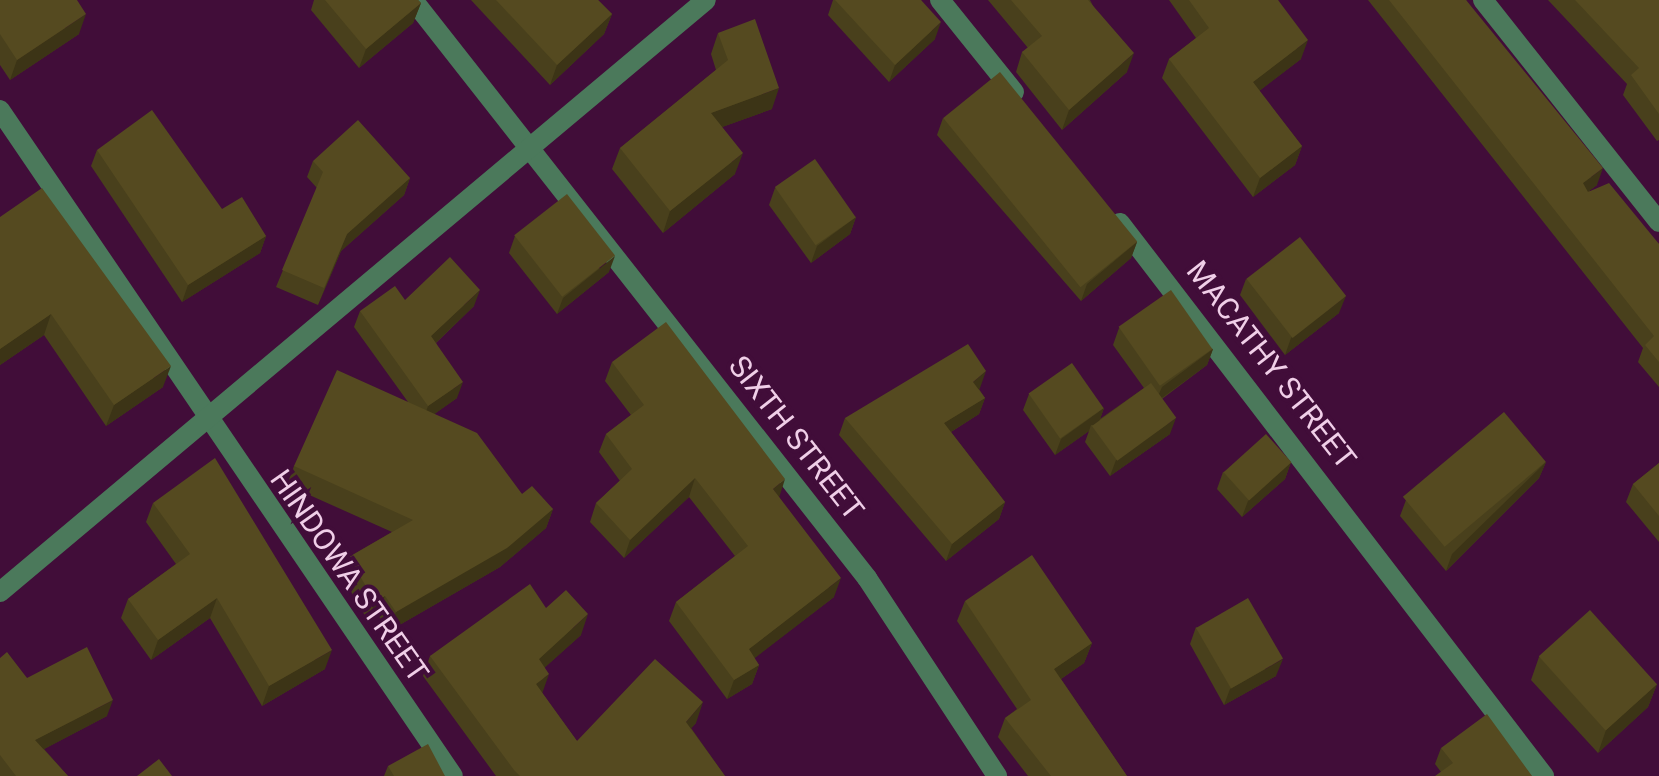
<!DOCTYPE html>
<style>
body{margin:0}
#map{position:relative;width:1659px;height:776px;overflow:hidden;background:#410d39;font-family:Roboto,sans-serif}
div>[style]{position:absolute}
.minor>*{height:20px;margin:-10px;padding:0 10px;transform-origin:10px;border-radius:10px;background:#4b795b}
.wall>*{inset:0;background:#49401c}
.shaded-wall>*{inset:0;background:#3c3416}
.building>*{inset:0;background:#554a20;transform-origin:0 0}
span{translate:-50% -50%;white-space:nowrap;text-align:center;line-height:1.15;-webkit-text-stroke:8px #410d39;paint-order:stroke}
.street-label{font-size:30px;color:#f0cfe8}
</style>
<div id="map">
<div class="minor">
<i style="left:413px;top:0;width:735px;rotate:51.85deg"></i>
<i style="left:867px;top:578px;width:237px;rotate:56.7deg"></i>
<i style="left:940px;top:0;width:118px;rotate:51.2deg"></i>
<i style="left:1483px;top:0;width:283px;rotate:51.6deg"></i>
<i style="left:0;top:110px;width:805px;rotate:55.78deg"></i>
<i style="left:1120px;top:223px;width:697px;rotate:52.52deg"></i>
<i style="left:0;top:592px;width:921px;rotate:-39.98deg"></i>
</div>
<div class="wall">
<i style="clip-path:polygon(0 0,79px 34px,10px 80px,0 65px)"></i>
<i style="clip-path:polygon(314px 0,418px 0,421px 3px,413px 23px,359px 68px,311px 10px)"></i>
<i style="clip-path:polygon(471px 0,598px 0,612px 14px,604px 34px,550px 85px)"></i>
<i style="clip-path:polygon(833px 0,921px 0,935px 39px,889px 82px,828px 15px)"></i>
<i style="clip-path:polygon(988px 0,1090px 0,1127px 72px,1062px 130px,1016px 72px,1022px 52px,1028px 48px)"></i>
<i style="clip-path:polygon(1169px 0,1278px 0,1301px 59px,1259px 91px,1302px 146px,1295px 165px,1253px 197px,1162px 78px,1169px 59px,1196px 38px)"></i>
<i style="clip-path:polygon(1368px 0,1466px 0,1597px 185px,1589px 191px,1659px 244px,1659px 387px,1638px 362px,1643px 348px)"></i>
<i style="clip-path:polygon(1548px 0,1659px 0,1659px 140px,1657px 141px,1623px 95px,1627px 84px)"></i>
<i style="clip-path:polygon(718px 33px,772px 109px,722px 127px,735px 174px,663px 233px,612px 169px,620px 148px,716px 70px,711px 54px)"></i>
<i style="clip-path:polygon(943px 118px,1137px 242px,1131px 258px,1081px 301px,937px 135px)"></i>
<i style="clip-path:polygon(97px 150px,222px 209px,266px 236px,260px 253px,182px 302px,91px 166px)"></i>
<i style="clip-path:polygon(313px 161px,410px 178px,404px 195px,341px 251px,318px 305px,276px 287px,317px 188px,307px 177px)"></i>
<i style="clip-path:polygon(775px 188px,856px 217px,850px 234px,811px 263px,769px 205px)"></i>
<i style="clip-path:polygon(0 217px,163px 387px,106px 426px,44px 335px,0 365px)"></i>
<i style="clip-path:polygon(515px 236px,609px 272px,557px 314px,509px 253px)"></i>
<i style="clip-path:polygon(1246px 279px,1339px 313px,1285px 355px,1240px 295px)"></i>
<i style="clip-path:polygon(405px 300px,474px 306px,436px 343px,457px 398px,434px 414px,522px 494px,553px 509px,546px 528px,500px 567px,389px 631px,378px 615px,368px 621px,342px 576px,349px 557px,392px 532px,287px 485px,294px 466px,408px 402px,354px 327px,360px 311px)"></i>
<i style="clip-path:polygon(1119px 328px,1213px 349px,1207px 365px,1162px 399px,1170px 434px,1110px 476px,1085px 442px,1089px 431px,1055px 455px,1023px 410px,1029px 394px,1104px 408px,1100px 419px,1144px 388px,1113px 345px)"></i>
<i style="clip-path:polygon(612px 362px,779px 497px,834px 597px,754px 658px,759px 665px,752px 684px,727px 699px,669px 621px,676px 602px,735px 556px,689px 497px,624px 558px,590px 522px,596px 503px,620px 481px,599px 452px,606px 434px,631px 415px,605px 381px)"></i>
<i style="clip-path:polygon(980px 388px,979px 389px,985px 398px,979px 414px,951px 432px,1005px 502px,999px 519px,946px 561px,839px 435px,845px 418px)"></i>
<i style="clip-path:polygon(1291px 462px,1285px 479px,1242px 517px,1217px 489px,1223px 472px)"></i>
<i style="clip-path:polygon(1546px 462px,1539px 478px,1446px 571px,1400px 516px,1406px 500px)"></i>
<i style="clip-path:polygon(1659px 463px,1659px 542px,1626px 502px,1633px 484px)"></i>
<i style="clip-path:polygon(153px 503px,325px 669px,262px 706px,210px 618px,151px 660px,121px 618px,128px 599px,176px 564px,146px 522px)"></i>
<i style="clip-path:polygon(965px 601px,1092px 643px,1084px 663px,1061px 679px,1127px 776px,1028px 776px,998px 737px,1005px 718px,1017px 709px,957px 621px)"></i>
<i style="clip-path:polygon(546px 608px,581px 635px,545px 667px,542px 693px,577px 741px,696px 723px,691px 728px,725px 776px,496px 776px,423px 676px,430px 656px)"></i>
<i style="clip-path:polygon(1196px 627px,1276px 676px,1224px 705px,1190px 644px)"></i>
<i style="clip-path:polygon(1539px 657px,1657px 684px,1648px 707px,1598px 753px,1531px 680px)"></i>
<i style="clip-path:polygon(0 658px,27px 678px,107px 716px,44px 749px,68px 776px,0 776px)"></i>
<i style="clip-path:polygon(1441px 748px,1532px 776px,1441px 772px,1435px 764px)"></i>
<i style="clip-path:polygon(388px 766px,445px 776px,384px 776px)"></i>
</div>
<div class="shaded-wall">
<i style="clip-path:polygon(421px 3px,413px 23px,359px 68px,366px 49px)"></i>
<i style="clip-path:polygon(86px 14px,79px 34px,10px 80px,17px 60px)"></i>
<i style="clip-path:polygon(612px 14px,604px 34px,550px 85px,557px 65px)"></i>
<i style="clip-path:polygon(941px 22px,935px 39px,889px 82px,895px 65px)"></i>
<i style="clip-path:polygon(1308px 40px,1301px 59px,1246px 101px,1253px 82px)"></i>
<i style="clip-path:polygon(1134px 53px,1127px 72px,1062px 130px,1069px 110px)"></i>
<i style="clip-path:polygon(779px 88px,772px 109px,703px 134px,711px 113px)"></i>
<i style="clip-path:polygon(1302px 146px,1295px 165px,1253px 197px,1260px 178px)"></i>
<i style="clip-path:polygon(743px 153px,735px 174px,663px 233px,670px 211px)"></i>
<i style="clip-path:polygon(1603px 168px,1597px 185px,1576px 201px,1583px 183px)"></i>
<i style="clip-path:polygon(410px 178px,404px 195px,341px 251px,318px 305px,347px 234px)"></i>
<i style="clip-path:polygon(856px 217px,850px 234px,811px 263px,817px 246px)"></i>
<i style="clip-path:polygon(266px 236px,260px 253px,182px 302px,188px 285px)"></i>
<i style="clip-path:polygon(1137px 242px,1131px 258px,1081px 301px,1087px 284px)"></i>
<i style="clip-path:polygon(615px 256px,609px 272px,557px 314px,563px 298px)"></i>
<i style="clip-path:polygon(480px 290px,474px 306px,425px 353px,431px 336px)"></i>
<i style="clip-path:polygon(1346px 296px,1339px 313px,1285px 355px,1291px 338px)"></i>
<i style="clip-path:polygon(51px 314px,44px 335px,0 365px,0 349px)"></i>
<i style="clip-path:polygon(1213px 349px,1207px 365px,1155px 403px,1162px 387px)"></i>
<i style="clip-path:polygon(171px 366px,163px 387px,106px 426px,114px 405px)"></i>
<i style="clip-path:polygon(986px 371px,980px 388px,967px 399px,973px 382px)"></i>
<i style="clip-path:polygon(463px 382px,457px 398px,422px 423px,428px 406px)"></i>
<i style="clip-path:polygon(985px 398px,979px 414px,938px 440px,944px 423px)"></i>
<i style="clip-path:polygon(1104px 408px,1098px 425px,1091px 425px,1089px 431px,1055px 455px,1061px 439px)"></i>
<i style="clip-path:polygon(1176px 418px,1170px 434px,1110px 476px,1116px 460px)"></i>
<i style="clip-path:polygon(1291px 462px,1285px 479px,1242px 517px,1248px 501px)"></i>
<i style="clip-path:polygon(1546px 462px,1539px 478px,1446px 571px,1452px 554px)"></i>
<i style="clip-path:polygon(695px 478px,689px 497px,624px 558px,630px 540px)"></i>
<i style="clip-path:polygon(785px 479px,779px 498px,773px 489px)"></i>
<i style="clip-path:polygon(1005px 502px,999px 519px,946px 561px,952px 544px)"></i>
<i style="clip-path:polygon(553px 509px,546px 528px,500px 567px,389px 631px,396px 612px)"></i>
<i style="clip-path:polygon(841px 578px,834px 597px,742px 668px,749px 649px)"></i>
<i style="clip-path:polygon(385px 596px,378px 615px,368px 621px,375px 602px)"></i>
<i style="clip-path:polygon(217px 598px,210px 618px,151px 660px,158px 640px)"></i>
<i style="clip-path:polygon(588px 614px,581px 635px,531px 680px,539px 659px)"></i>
<i style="clip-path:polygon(1092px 643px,1084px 663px,1046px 689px,1054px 669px)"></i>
<i style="clip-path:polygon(332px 650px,325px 669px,262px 706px,269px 686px)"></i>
<i style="clip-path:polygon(1283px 659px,1276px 676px,1224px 705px,1230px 689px)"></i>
<i style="clip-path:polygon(759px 665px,752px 684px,727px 699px,734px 680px)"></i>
<i style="clip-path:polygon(549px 674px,542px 694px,536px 684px)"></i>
<i style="clip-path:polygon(1657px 684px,1648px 707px,1598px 753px,1606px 730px)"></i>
<i style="clip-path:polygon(113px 700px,107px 716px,29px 757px,35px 740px)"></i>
<i style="clip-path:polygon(703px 702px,696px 723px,679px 742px,686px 722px)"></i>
</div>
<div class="building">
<i style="clip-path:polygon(0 0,77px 0,86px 14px,17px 60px,0 34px)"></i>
<i style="clip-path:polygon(325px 0,418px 0,421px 3px,366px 49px)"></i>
<i style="clip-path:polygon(496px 0,598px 0,612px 14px,557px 65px)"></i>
<i style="clip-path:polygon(835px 0,921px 0,941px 22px,895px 65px)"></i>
<i style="clip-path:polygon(1011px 0,1088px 0,1134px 53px,1069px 110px,1022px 52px,1042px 36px)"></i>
<i style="clip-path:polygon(1189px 0,1278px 0,1308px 40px,1253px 82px,1302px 146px,1260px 178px,1169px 59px,1209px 28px)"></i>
<i style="clip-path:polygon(1389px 0,1466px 0,1603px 168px,1583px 183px,1588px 192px,1609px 183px,1659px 244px,1659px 362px,1645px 345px,1654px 336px)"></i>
<i style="clip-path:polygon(1575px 0,1659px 0,1659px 114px,1631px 75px,1639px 68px)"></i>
<i style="clip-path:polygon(755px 19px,779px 88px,711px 113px,743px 153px,670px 211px,620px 148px,728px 60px,718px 33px)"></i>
<i style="left:1000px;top:72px;width:218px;height:73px;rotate:51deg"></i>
<i style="clip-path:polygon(152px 110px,222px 209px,242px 197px,266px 236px,188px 285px,97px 150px)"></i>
<i style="clip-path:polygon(358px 120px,410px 178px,347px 234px,324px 288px,282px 270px,323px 172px,313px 161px)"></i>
<i style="left:815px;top:159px;width:71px;height:49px;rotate:55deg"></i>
<i style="clip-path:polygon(42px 188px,171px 366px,114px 405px,51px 314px,0 349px,0 217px)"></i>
<i style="left:567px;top:194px;width:78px;height:67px;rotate:52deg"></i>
<i style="left:1300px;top:237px;width:75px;height:68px;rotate:52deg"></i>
<i style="clip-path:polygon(450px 257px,480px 290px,431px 336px,463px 382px,428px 406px,360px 311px,395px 286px,405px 300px)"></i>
<i style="left:1171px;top:290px;width:72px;height:64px;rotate:55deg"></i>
<i style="clip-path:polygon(666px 322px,785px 479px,773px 489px,841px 578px,749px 649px,759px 665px,734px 680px,676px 602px,748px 546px,695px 478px,630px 540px,596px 503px,632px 469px,606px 434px,644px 405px,612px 362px)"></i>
<i style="clip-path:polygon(968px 344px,986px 371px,973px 382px,985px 398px,944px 423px,1005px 502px,952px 544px,845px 418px)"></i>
<i style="left:1072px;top:363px;width:55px;height:53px;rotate:55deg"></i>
<i style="clip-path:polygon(337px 370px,477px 433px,522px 494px,532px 486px,553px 509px,507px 548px,396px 612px,385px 596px,375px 602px,349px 557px,413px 520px,294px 466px)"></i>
<i style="left:1151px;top:383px;width:43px;height:73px;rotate:54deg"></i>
<i style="left:1504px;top:412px;width:65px;height:132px;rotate:50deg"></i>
<i style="left:1266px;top:434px;width:38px;height:57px;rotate:48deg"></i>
<i style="clip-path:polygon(215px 458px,332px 650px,269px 686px,217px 598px,158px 640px,128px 599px,190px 554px,153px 503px)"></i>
<i style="clip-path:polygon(1659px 463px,1659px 516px,1633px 484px)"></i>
<i style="clip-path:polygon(1032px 555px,1092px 643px,1054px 669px,1127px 776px,1051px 776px,1005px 718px,1031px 700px,965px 601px)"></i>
<i style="clip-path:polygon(530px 584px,546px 608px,566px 590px,588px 614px,539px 659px,549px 674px,536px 684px,577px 741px,655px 659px,703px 702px,686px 722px,725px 776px,520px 776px,514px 770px,430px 656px)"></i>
<i style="left:1248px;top:598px;width:70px;height:60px;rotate:60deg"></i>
<i style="left:1590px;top:610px;width:100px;height:69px;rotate:48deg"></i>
<i style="clip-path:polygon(87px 647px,113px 700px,35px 740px,68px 776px,16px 776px,0 755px,0 658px,7px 652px,27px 678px)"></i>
<i style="clip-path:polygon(1487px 714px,1532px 776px,1435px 776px,1453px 763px,1441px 748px)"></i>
<i style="clip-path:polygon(428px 744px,445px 776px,394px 776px,388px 766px)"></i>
<i style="clip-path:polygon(159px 759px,172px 776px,137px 776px)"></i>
</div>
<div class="street-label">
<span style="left:1271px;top:365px;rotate:52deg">MACATHY STREET</span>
<span style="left:796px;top:438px;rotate:52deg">SIXTH STREET</span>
<span style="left:349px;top:576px;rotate:55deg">HINDOWA STREET</span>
</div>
</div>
